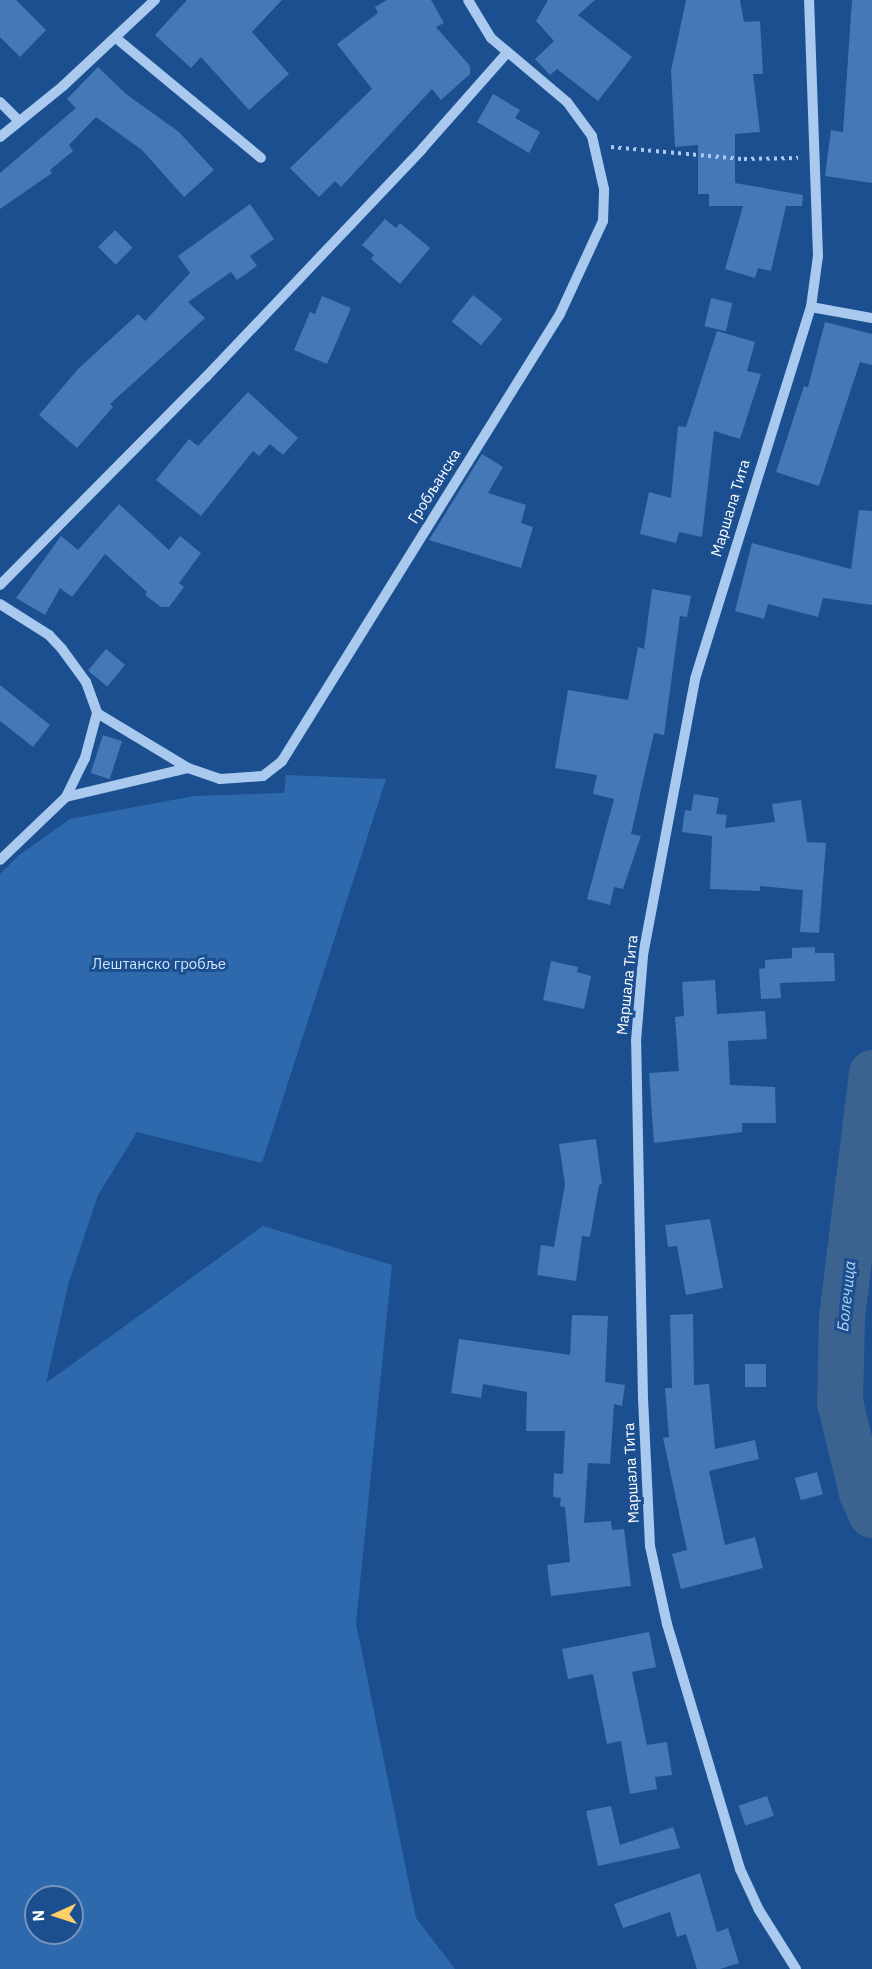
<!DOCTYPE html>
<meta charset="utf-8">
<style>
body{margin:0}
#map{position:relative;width:872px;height:1969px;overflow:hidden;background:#1b4f8f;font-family:"IBM Plex Sans",sans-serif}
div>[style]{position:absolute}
.green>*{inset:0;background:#2e69ad}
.river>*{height:46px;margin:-23px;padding:0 23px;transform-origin:23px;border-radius:23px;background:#3c6290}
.building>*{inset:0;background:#4478b7;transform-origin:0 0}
.path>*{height:4px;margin-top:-2px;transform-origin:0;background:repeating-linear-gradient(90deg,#a9c9ee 0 3px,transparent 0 7.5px)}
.minor>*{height:10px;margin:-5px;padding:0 5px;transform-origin:5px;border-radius:5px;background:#a9c9ee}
span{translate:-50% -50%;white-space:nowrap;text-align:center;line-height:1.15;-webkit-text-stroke:6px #1b4f8f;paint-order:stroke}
.street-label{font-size:15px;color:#fff}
.park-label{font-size:15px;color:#cfe3fa}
.water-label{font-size:16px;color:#b5d3f5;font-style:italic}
.north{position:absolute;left:24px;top:1885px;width:60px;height:60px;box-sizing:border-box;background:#1b4f8f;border:2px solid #7695bc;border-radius:50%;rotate:267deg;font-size:16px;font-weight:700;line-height:24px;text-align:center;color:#fff}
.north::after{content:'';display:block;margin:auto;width:21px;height:27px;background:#ffd066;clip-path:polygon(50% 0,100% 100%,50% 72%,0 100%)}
</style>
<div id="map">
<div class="green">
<i style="clip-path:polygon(evenodd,286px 775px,386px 779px,262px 1163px,137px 1132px,98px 1195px,68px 1285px,46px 1383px,263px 1226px,392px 1265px,356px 1623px,416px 1918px,455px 1969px,0 1969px,0 874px,18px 856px,70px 819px,194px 796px,284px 793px,286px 775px,36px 1897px,72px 1897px,72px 1933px,36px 1933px,36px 1897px)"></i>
</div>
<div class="river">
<i style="left:872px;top:1073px;width:246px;rotate:97deg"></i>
<i style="left:842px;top:1317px;width:85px;rotate:91.3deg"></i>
<i style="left:840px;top:1402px;width:94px;rotate:76.4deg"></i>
<i style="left:862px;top:1493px;width:24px;rotate:66deg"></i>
</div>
<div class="building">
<i style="clip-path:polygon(0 0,16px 0,46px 30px,20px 57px,0 37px)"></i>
<i style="clip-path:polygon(187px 0,282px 0,252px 32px,289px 74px,249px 110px,201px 57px,191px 68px,155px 35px)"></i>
<i style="clip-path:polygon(387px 0,431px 0,444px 23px,436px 27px,470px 66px,470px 74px,441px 100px,432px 89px,341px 187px,335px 181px,319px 197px,290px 168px,372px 89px,337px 44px,378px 13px,375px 7px)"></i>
<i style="clip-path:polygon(548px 0,595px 0,578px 15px,632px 57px,598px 101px,557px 69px,550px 75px,535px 59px,554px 41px,536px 21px)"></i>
<i style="clip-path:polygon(686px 0,740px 0,744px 22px,760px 21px,763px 74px,753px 74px,760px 132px,735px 134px,735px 183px,803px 195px,802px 206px,786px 206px,771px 271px,758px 268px,755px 278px,725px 269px,743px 206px,709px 206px,709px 194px,698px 194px,698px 145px,675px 147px,671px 71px)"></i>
<i style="clip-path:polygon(852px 0,872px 0,872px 183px,825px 176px,831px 130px,843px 132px)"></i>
<i style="clip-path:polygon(98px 67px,126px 94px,179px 132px,214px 170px,184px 197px,142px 150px,96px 117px,69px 145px,73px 151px,50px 170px,52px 173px,0 209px,0 173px,76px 108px,67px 99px)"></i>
<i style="clip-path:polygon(493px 94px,520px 110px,515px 118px,540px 132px,529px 153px,477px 122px)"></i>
<i style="clip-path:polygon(250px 204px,274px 239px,250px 256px,257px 266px,237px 280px,231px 272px,188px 302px,205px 318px,110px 404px,113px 407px,77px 448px,39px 415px,78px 369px,138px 314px,145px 321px,190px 273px,178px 256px)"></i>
<i style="clip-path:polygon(385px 219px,396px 228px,400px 223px,430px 248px,400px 284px,371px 259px,374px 255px,362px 245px)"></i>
<i style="left:115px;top:230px;width:25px;height:24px;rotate:45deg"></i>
<i style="left:473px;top:295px;width:38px;height:34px;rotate:39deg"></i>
<i style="clip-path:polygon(322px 296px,351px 308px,327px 364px,294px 350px,310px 312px,315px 314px)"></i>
<i style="left:711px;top:298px;width:22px;height:29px;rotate:13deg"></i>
<i style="clip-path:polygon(825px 322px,872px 334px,872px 365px,860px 362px,819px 486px,776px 472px,804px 386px,808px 387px)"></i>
<i style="clip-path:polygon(717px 331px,755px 342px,747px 371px,761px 374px,740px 439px,714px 431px,702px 537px,679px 532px,676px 543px,640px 534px,649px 492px,671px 498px,678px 426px,686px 427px)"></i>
<i style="clip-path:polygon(248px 392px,298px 438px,283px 455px,270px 444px,259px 456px,253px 451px,201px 516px,156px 480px,189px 439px,198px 446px)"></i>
<i style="clip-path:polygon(482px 454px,503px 467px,488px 493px,526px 505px,521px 523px,533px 527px,521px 568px,429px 540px)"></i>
<i style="clip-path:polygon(119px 504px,169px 550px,180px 536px,201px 553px,179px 583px,184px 587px,169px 607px,161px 607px,145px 595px,147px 592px,105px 554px,72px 597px,60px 588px,45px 615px,16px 598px,61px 536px,78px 550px)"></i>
<i style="clip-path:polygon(859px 510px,872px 511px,872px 605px,823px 598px,818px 617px,768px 604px,764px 619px,735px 611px,752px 543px,851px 569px)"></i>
<i style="clip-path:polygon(652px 589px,691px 596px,687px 617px,680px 616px,664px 735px,654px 733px,631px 834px,641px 836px,623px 889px,614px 887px,610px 905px,587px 899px,614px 799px,593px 794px,597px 775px,555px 768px,568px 690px,628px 700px,638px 647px,644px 649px)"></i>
<i style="left:106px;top:649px;width:25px;height:28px;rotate:40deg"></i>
<i style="clip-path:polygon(0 685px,50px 725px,33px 747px,0 721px)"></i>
<i style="left:103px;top:735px;width:20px;height:40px;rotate:18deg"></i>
<i style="clip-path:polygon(694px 794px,719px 798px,716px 814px,727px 815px,725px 828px,775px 822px,772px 804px,801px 800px,807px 842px,826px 843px,819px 933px,800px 932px,803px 890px,760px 886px,760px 891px,710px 889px,712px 836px,682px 832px,685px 810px,691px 811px)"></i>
<i style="clip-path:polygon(815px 947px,815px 953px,834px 953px,835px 981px,780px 983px,781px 998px,761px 999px,759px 969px,765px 968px,765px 960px,792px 958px,792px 948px)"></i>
<i style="clip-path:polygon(551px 961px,578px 967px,577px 972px,591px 976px,584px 1009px,543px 1000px)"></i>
<i style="clip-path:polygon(715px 980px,717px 1014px,765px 1011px,767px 1039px,728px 1041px,730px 1085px,775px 1087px,776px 1123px,742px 1123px,742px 1132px,654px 1143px,649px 1073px,679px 1071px,675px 1017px,684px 1016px,682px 982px)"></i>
<i style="clip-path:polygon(596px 1139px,602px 1184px,599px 1185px,590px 1237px,582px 1236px,576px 1281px,537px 1275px,541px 1245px,554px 1247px,565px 1184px,559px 1144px)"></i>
<i style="clip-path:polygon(710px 1219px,723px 1288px,686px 1295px,677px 1246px,668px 1247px,665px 1225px)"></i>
<i style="clip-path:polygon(693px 1314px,694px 1385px,709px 1384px,715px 1449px,755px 1440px,759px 1459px,709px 1471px,725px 1545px,755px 1537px,763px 1568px,681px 1589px,672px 1554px,687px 1550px,663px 1438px,669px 1437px,665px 1388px,672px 1388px,670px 1315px)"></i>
<i style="clip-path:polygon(572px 1315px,608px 1316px,605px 1382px,625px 1385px,622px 1406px,614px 1404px,610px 1464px,588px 1463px,584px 1523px,611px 1521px,612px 1530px,624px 1529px,631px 1586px,551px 1596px,547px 1565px,570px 1562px,565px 1507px,560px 1506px,561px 1498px,553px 1497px,554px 1473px,563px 1474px,565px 1431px,526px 1431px,527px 1392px,483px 1384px,481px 1398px,451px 1393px,459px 1339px,570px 1355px)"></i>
<i style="left:745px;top:1364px;width:21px;height:23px"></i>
<i style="left:817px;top:1472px;width:23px;height:23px;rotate:75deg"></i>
<i style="clip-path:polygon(649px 1632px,656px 1667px,632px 1672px,647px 1745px,667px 1742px,672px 1775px,655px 1777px,657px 1789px,630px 1794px,621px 1741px,607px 1744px,593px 1674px,568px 1679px,562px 1649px)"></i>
<i style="left:767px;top:1796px;width:21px;height:30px;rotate:71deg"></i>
<i style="clip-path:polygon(611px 1806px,620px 1845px,673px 1827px,680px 1848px,598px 1866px,586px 1811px)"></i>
<i style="clip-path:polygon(700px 1873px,717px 1932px,728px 1928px,739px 1963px,720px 1969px,697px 1969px,686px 1934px,677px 1937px,670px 1912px,623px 1928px,614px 1904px)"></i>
</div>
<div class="path">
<i style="left:611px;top:147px;width:134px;rotate:5.2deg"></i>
<i style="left:744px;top:159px;width:54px;rotate:-1.1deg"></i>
</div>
<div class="minor">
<i style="left:116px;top:38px;width:188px;rotate:39.6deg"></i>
<i style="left:0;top:102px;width:27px;rotate:45deg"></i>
<i style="left:0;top:137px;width:81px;rotate:-39deg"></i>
<i style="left:63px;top:86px;width:126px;rotate:-43.1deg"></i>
<i style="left:811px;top:307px;width:62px;rotate:10.2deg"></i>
<i style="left:0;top:585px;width:293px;rotate:-45.3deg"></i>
<i style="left:206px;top:377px;width:314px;rotate:-46.5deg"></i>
<i style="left:422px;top:149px;width:127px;rotate:-48.5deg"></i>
<i style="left:0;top:604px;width:58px;rotate:32.3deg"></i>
<i style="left:49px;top:635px;width:19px;rotate:47deg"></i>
<i style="left:62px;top:649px;width:41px;rotate:54deg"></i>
<i style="left:86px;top:682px;width:33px;rotate:70deg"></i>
<i style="left:97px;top:713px;width:47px;rotate:104.9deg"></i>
<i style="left:85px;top:758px;width:43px;rotate:116deg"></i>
<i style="left:66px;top:797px;width:91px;rotate:136.3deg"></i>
<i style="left:97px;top:713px;width:106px;rotate:31.1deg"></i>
<i style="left:188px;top:768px;width:34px;rotate:19deg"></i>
<i style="left:220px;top:779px;width:43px;rotate:-4deg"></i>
<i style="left:263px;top:776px;width:24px;rotate:-38deg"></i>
<i style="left:282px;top:761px;width:526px;rotate:-58.12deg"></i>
<i style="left:560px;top:314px;width:102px;rotate:-65.2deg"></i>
<i style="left:603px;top:221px;width:32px;rotate:-88deg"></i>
<i style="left:604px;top:189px;width:54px;rotate:-102.8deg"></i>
<i style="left:592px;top:136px;width:42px;rotate:-126.3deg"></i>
<i style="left:567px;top:102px;width:99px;rotate:-139.9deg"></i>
<i style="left:491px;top:38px;width:44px;rotate:-121.2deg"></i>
<i style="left:66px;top:797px;width:125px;rotate:-13.4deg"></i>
<i style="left:796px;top:1969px;width:70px;rotate:-122.1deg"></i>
<i style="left:759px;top:1910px;width:45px;rotate:-114.9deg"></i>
<i style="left:740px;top:1869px;width:256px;rotate:-106.6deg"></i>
<i style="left:667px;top:1624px;width:80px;rotate:-102.3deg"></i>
<i style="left:650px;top:1546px;width:147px;rotate:-92.7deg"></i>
<i style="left:643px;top:1399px;width:358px;rotate:-91.1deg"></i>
<i style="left:636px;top:1041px;width:86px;rotate:-85.3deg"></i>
<i style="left:643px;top:955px;width:281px;rotate:-79.3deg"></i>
<i style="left:695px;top:679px;width:390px;rotate:-72.7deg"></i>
<i style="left:811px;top:307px;width:51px;rotate:-82.2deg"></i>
<i style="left:818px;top:256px;width:256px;rotate:-92deg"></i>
</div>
<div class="street-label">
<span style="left:434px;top:486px;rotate:-58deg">Гробљанска</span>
<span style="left:730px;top:508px;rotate:-73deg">Маршала Тита</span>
<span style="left:627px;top:985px;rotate:-84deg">Маршала Тита</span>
<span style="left:631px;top:1473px;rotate:-93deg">Маршала Тита</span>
</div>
<div class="park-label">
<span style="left:159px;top:964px">Лештанско гробље</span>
</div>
<div class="water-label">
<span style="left:846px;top:1296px;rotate:-84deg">Болечица</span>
</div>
<div class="north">N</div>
</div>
